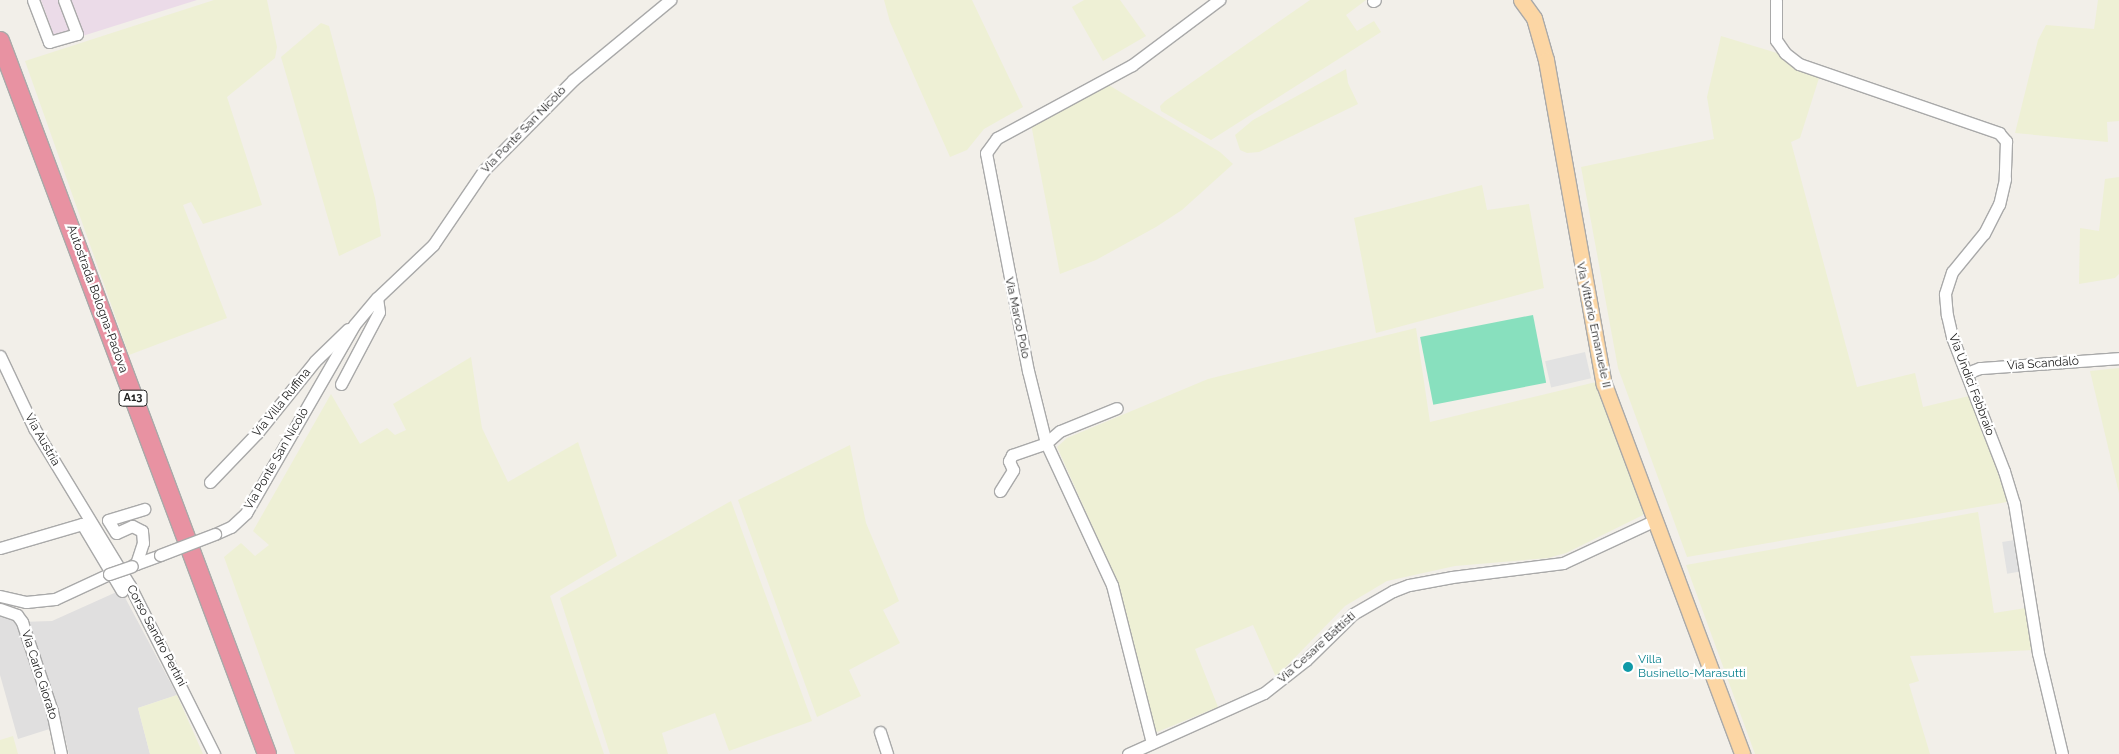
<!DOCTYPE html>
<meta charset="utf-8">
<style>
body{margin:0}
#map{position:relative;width:2119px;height:754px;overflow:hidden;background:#f2efe9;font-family:Raleway,sans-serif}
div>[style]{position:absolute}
.residential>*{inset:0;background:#e0dfdf}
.industrial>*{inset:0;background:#ebdbe8}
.farmland>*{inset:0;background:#eef0d5}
.pitch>*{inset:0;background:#88e0be;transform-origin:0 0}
.parking>*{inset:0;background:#e2e2e2;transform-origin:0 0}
.roads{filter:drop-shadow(1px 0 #a9a9a9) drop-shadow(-1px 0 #a9a9a9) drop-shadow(0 1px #a9a9a9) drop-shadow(0 -1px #a9a9a9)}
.minor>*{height:11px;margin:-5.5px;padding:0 5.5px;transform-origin:5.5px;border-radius:5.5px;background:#fff}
.major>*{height:15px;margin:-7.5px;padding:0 7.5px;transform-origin:7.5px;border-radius:7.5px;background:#fcd6a4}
.highway>*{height:18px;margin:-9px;padding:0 9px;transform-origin:9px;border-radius:9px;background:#e892a2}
.bridges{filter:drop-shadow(1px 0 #a9a9a9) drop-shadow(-1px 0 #a9a9a9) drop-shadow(0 1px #a9a9a9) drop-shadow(0 -1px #a9a9a9)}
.minor-bridge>*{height:11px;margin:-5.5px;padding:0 5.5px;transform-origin:5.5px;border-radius:5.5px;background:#fff}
.dots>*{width:14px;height:14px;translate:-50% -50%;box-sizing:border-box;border:2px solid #fff;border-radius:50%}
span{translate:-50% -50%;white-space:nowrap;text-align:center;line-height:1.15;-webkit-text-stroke:4.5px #fff;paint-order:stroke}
.shield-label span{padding:1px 4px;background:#fff;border:1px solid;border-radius:4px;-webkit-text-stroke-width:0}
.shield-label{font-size:11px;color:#222;font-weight:700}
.street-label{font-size:12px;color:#222}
.culture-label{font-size:12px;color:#0d838f}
.left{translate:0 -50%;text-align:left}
</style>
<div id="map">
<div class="residential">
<i style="clip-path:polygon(121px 590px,177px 695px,138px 708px,150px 754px,69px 754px,62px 725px,18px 739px,0 675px,0 616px,20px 622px,52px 621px)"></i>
</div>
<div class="industrial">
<i style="clip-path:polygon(41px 0,197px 0,57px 44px)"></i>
</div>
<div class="farmland">
<i style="clip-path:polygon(214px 0,267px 0,277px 47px,275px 58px,227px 97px,262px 205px,203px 224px,191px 202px,183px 205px,227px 318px,129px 355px,25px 61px)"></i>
<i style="clip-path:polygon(884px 0,972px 0,1023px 107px,984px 129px,967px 150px,950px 157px,890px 22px)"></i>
<i style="clip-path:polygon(1084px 0,1120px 0,1146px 36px,1103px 61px,1072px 7px)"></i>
<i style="clip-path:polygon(1310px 0,1366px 0,1346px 15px,1357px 31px,1374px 21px,1381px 32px,1211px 140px,1161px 111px,1160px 106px,1165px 101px)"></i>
<i style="clip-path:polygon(2098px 0,2119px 0,2119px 121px,2107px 122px,2108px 142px,2015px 133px,2038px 40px,2046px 25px,2094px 29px)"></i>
<i style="clip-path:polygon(321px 23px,329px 26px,375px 198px,381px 236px,339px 256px,281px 57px)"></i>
<i style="clip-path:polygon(1721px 36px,1777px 53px,1791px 63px,1820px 75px,1800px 138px,1791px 142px,1857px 387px,1915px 373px,1923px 407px,1969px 396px,1987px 438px,2007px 502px,1687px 557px,1618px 368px,1581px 167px,1714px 139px,1707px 97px)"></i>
<i style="clip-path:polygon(1346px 69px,1348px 83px,1358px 104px,1259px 152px,1247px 153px,1240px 150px,1235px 135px,1253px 120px)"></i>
<i style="clip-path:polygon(1107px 84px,1220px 152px,1233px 164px,1182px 210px,1156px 227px,1096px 260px,1060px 274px,1031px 124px)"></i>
<i style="clip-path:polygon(2119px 177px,2119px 274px,2115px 278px,2079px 284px,2080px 228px,2099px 231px,2105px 179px)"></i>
<i style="clip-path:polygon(1482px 185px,1487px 210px,1529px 204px,1544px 288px,1376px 333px,1354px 218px)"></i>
<i style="clip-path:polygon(1416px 328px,1430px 422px,1596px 382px,1645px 511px,1643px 515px,1566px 553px,1548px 558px,1455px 566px,1387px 581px,1345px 606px,1276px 677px,1253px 625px,1195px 649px,1218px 707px,1157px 732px,1151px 726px,1117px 582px,1057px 447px,1067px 438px,1208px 379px)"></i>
<i style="clip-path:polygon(471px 357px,482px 428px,508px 482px,578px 442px,617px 556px,550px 596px,604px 754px,295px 754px,224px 557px,241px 543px,255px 556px,269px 545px,253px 531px,331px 394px,360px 444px,387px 428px,395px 435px,406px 430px,393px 404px)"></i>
<i style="clip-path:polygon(2119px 368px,2119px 493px,2090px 371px)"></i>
<i style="clip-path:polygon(850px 445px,866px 523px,899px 601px,883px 610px,900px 643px,849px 670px,861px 696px,817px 717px,738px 500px)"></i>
<i style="clip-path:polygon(731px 501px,812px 721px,729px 751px,715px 713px,662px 733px,668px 754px,610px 754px,560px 598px)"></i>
<i style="clip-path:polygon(1978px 512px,1994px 613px,2026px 608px,2034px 650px,1910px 656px,1919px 681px,1909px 684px,1930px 754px,1755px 754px,1686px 565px)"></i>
<i style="clip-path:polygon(177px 695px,203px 754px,150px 754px,138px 708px)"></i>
<i style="clip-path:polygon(13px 736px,18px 754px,0 754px,0 740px)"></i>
</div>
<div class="pitch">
<i style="left:1533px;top:315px;width:69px;height:115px;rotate:79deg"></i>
</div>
<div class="parking">
<i style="left:1585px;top:352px;width:27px;height:41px;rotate:77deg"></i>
<i style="left:2015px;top:540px;width:32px;height:13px;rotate:81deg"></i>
</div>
<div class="roads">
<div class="minor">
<i style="left:33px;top:0;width:45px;rotate:69.1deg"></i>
<i style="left:49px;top:42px;width:29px;rotate:-16deg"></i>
<i style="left:77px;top:34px;width:36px;rotate:-111deg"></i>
<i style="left:1776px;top:0;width:40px;rotate:90deg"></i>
<i style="left:1776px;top:40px;width:16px;rotate:55deg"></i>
<i style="left:1785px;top:53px;width:18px;rotate:38deg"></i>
<i style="left:1799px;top:64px;width:212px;rotate:19deg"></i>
<i style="left:1999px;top:133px;width:11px;rotate:49deg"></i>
<i style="left:2006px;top:141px;width:38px;rotate:92deg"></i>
<i style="left:2005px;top:179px;width:26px;rotate:103deg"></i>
<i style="left:1999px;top:204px;width:33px;rotate:117deg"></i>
<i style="left:1984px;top:233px;width:50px;rotate:129.4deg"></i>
<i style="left:1952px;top:272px;width:23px;rotate:108deg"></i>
<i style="left:1945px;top:294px;width:21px;rotate:85deg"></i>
<i style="left:1947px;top:315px;width:23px;rotate:77deg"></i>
<i style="left:1952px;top:337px;width:144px;rotate:68.8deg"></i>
<i style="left:2004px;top:471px;width:34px;rotate:73deg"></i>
<i style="left:2014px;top:503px;width:152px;rotate:80.9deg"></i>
<i style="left:2038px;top:653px;width:104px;rotate:76.6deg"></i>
<i style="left:1373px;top:1px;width:2px;rotate:-27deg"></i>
<i style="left:0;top:356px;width:80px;rotate:64.7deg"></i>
<i style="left:34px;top:428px;width:185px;rotate:58.7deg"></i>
<i style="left:130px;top:586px;width:188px;rotate:63.4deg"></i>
<i style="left:1967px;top:373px;width:14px;rotate:-21deg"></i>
<i style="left:1980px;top:368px;width:139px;rotate:-4.1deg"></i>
<i style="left:341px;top:384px;width:81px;rotate:-62.2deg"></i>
<i style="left:379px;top:312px;width:14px;rotate:-98deg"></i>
<i style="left:210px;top:482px;width:68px;rotate:-46.2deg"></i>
<i style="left:257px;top:433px;width:92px;rotate:-51.1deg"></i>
<i style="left:315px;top:361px;width:46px;rotate:-44.1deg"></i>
<i style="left:1000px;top:491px;width:25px;rotate:-58deg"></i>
<i style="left:1013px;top:470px;width:10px;rotate:-114deg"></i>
<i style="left:1009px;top:461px;width:7px;rotate:-63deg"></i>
<i style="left:1012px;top:455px;width:36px;rotate:-19deg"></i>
<i style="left:1046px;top:443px;width:18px;rotate:-41deg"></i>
<i style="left:1060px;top:431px;width:61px;rotate:-22deg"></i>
<i style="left:215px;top:534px;width:17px;rotate:-24deg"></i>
<i style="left:231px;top:527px;width:21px;rotate:-43deg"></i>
<i style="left:246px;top:513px;width:217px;rotate:-60.1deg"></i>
<i style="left:354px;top:325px;width:35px;rotate:-50deg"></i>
<i style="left:377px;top:298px;width:77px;rotate:-43.4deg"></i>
<i style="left:433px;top:245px;width:91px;rotate:-55.8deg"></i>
<i style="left:484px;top:170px;width:127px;rotate:-45.3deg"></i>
<i style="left:573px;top:80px;width:126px;rotate:-39.5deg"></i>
<i style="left:0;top:548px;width:85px;rotate:-16.3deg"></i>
<i style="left:82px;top:524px;width:78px;rotate:59.2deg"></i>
<i style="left:136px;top:564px;width:22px;rotate:-72deg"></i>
<i style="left:143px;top:543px;width:12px;rotate:-95deg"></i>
<i style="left:142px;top:531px;width:11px;rotate:-153deg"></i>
<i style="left:132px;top:526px;width:17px;rotate:156deg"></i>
<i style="left:116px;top:533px;width:15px;rotate:-122deg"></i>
<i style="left:108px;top:520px;width:38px;rotate:-17deg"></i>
<i style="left:133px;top:565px;width:29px;rotate:-20deg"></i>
<i style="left:0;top:596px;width:27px;rotate:13deg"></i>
<i style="left:26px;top:602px;width:29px;rotate:-6deg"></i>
<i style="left:55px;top:599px;width:60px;rotate:-24.8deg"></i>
<i style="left:0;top:609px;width:18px;rotate:19deg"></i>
<i style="left:17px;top:615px;width:9px;rotate:54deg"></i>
<i style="left:22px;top:622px;width:94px;rotate:71.4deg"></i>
<i style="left:52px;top:711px;width:44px;rotate:78.2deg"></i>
<i style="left:880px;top:732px;width:23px;rotate:72deg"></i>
<i style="left:1152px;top:743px;width:163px;rotate:-104.2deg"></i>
<i style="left:1112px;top:585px;width:157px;rotate:-114.9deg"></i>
<i style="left:1046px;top:443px;width:74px;rotate:-104deg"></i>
<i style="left:1028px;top:371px;width:222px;rotate:-100.9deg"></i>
<i style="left:986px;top:153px;width:19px;rotate:-54deg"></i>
<i style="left:997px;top:138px;width:153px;rotate:-28.4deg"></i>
<i style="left:1132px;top:65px;width:109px;rotate:-36.8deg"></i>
<i style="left:1128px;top:754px;width:149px;rotate:-24.2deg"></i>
<i style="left:1264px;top:693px;width:53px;rotate:-38.2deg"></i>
<i style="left:1306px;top:660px;width:66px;rotate:-44.4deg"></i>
<i style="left:1353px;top:614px;width:46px;rotate:-29.9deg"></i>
<i style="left:1393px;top:591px;width:17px;rotate:-21deg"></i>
<i style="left:1409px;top:585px;width:44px;rotate:-10.5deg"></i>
<i style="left:1452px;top:577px;width:112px;rotate:-7.2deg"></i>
<i style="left:1563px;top:563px;width:99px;rotate:-25deg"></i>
</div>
<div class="major">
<i style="left:1521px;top:0;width:22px;rotate:54deg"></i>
<i style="left:1534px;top:18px;width:44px;rotate:74.1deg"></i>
<i style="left:1546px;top:60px;width:329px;rotate:79.9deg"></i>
<i style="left:1604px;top:384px;width:395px;rotate:69.5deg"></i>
</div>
<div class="highway">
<i style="left:0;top:41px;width:761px;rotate:69.47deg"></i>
</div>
</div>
<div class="bridges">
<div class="minor-bridge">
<i style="left:160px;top:555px;width:59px;rotate:-20.9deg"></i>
<i style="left:109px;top:574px;width:24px;rotate:-19deg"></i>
</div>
</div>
<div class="dots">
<i style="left:1628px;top:667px;background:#0f9aa8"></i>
</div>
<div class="shield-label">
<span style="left:133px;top:398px">A13</span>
</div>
<div class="street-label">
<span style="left:524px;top:130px;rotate:-46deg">Via Ponte San Nicolò</span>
<span style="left:97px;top:299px;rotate:70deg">Autostrada Bologna-Padova</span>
<span style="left:1017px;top:318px;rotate:78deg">Via Marco Polo</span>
<span style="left:1593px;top:325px;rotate:78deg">Via Vittorio Emanuele II</span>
<span style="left:2043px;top:364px;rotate:-4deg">Via Scandalò</span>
<span style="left:1971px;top:385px;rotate:69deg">Via Undici Febbraio</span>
<span style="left:282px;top:403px;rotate:-51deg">Via Villa Ruffina</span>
<span style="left:42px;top:440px;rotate:60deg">Via Austria</span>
<span style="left:277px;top:459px;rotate:-60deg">Via Ponte San Nicolò</span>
<span style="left:156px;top:636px;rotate:62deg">Corso Sandro Pertini</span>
<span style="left:1317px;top:648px;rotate:-42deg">Via Cesare Battisti</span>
<span style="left:39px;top:675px;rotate:72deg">Via Carlo Giorato</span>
</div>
<div class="culture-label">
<span class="left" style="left:1638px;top:667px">Villa<br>Businello-Marasutti</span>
</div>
</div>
